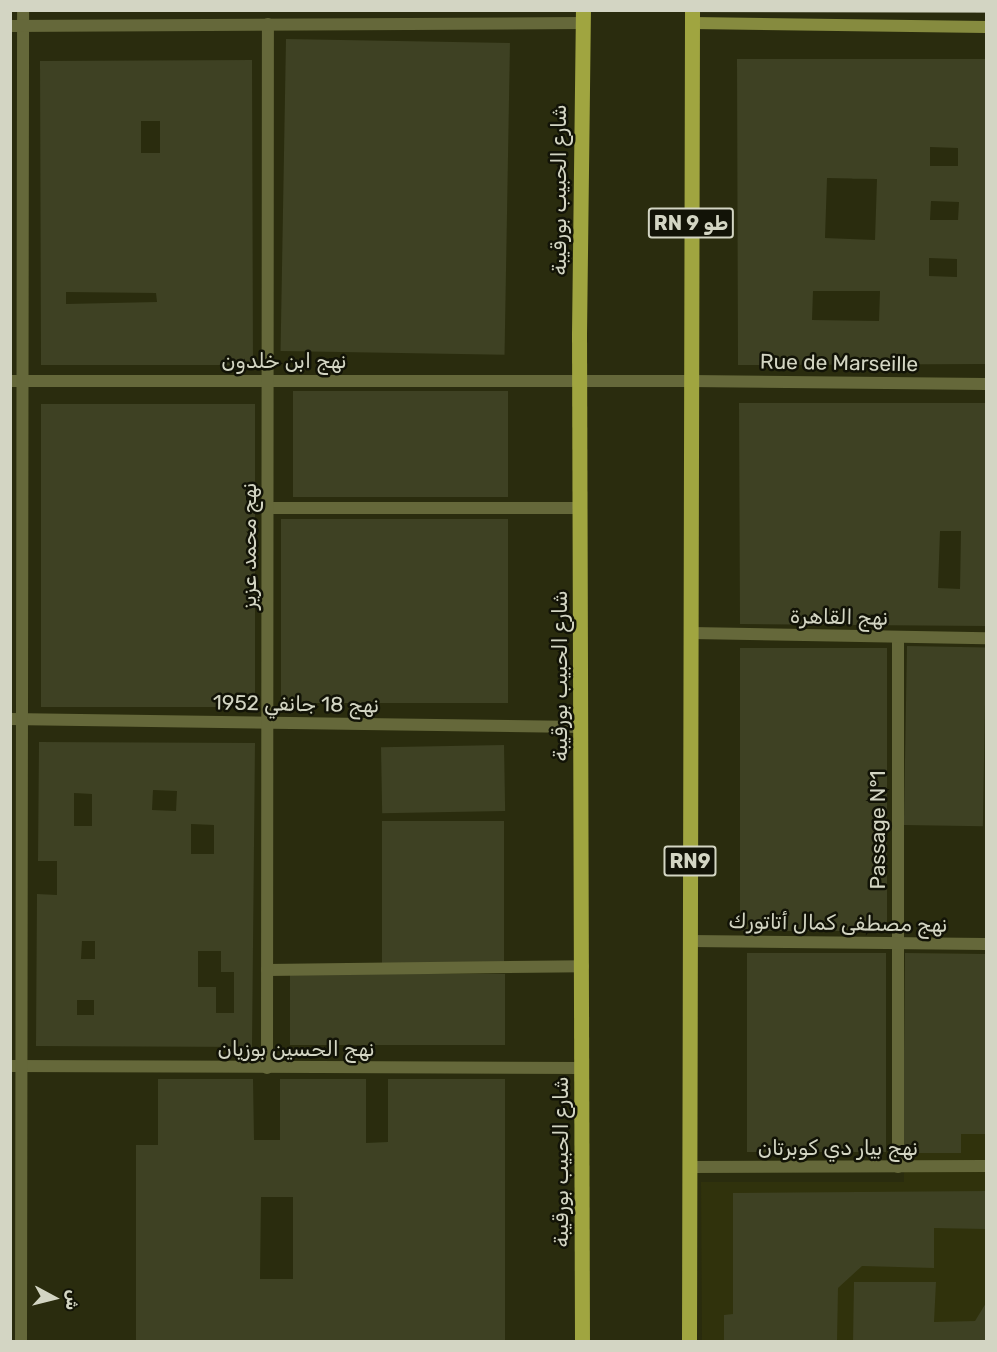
<!DOCTYPE html>
<meta charset="utf-8">
<style>
body{margin:0}
#map{position:relative;width:997px;height:1352px;overflow:hidden;background:#2a2c0e;font-family:Rubik,"Noto Sans Arabic",sans-serif}
div>[style]{position:absolute}
.built>*{inset:0;background:#30320c}
.building>*{inset:0;background:#3e4123;transform-origin:0 0}
.pedestrian>*{height:12px;margin:-6px;padding:0 6px;transform-origin:6px;border-radius:6px;background:#65683a}
.minor>*{height:12px;margin:-6px;padding:0 6px;transform-origin:6px;border-radius:6px;background:#65683a}
.tertiary>*{height:12px;margin:-6px;padding:0 6px;transform-origin:6px;border-radius:6px;background:#65683a}
.secondary>*{height:12px;margin:-6px;padding:0 6px;transform-origin:6px;border-radius:6px;background:#868b3f}
.primary>*{height:15px;margin:-7.5px;padding:0 7.5px;transform-origin:7.5px;border-radius:7.5px;background:#a0a540}
.tram>*{height:1.5px;margin:-0.75px;padding:0 0.75px;transform-origin:0.75px;border-radius:0.75px;background:#91937c}
span{translate:-50% -50%;white-space:nowrap;text-align:center;line-height:1.15;-webkit-text-stroke:5px #121307;paint-order:stroke}
.shield-label span{padding:2px 4px;background:#121307;border:2px solid;border-radius:4px;-webkit-text-stroke-width:0}
.shield-label{font-size:20px;color:#d3d5c3;font-weight:700}
.street-label{font-size:21px;color:#d3d5c3}
.frame{position:absolute;inset:0;border:12px solid #d3d5c3;pointer-events:none}
.north{position:absolute;left:24px;top:1268px;width:60px;height:60px;-webkit-text-stroke:4px #121307;paint-order:stroke;rotate:97deg;font-size:16px;font-weight:700;line-height:24px;text-align:center;color:#d3d5c3}
.north::after{content:'';display:block;margin:auto;width:21px;height:27px;background:#d3d5c3;clip-path:polygon(50% 0,100% 100%,50% 72%,0 100%)}
</style>
<div id="map">
<div class="built">
<i style="clip-path:polygon(905px 953px,986px 954px,986px 1341px,702px 1341px,701px 1182px,904px 1182px)"></i>
</div>
<div class="building">
<i style="left:286px;top:39px;width:224px;height:312px;rotate:1deg"></i>
<i style="clip-path:polygon(evenodd,737px 59px,986px 59px,986px 364px,738px 365px,737px 59px,930px 147px,958px 148px,958px 166px,930px 166px,930px 147px,737px 59px,827px 178px,877px 179px,875px 240px,825px 238px,827px 178px,737px 59px,931px 201px,959px 202px,958px 220px,930px 220px,931px 201px,737px 59px,929px 258px,957px 259px,957px 277px,929px 276px,929px 258px,737px 59px,813px 291px,880px 291px,879px 321px,812px 320px,813px 291px)"></i>
<i style="clip-path:polygon(evenodd,252px 60px,253px 365px,41px 365px,40px 61px,252px 60px,141px 121px,160px 121px,160px 153px,141px 153px,141px 121px,252px 60px,66px 292px,156px 293px,157px 302px,66px 304px,66px 292px)"></i>
<i style="left:293px;top:391px;width:215px;height:106px"></i>
<i style="clip-path:polygon(evenodd,739px 403px,986px 403px,986px 626px,740px 624px,739px 403px,940px 531px,961px 531px,960px 589px,938px 588px,940px 531px)"></i>
<i style="left:41px;top:404px;width:214px;height:303px"></i>
<i style="left:281px;top:519px;width:227px;height:184px"></i>
<i style="left:907px;top:646px;width:79px;height:179px;rotate:1deg"></i>
<i style="left:740px;top:648px;width:147px;height:283px"></i>
<i style="clip-path:polygon(evenodd,39px 742px,255px 743px,252px 1047px,36px 1046px,37px 894px,57px 895px,57px 861px,38px 861px,39px 742px,153px 790px,177px 791px,176px 811px,152px 810px,153px 790px,39px 742px,74px 793px,92px 794px,92px 826px,74px 826px,74px 793px,39px 742px,191px 824px,214px 825px,214px 854px,191px 854px,191px 824px,39px 742px,82px 941px,95px 941px,95px 959px,81px 959px,82px 941px,39px 742px,198px 951px,221px 951px,221px 972px,234px 972px,234px 1013px,216px 1013px,216px 987px,198px 987px,198px 951px,39px 742px,77px 1000px,94px 1000px,94px 1015px,77px 1015px,77px 1000px)"></i>
<i style="left:504px;top:745px;width:66px;height:123px;rotate:89deg"></i>
<i style="left:504px;top:821px;width:144px;height:122px;rotate:90deg"></i>
<i style="left:747px;top:953px;width:139px;height:199px"></i>
<i style="clip-path:polygon(905px 953px,986px 954px,986px 1134px,961px 1134px,961px 1153px,903px 1153px)"></i>
<i style="left:290px;top:974px;width:215px;height:71px"></i>
<i style="clip-path:polygon(evenodd,158px 1079px,253px 1079px,254px 1140px,280px 1140px,280px 1079px,366px 1079px,366px 1143px,388px 1142px,388px 1079px,505px 1079px,505px 1341px,136px 1341px,136px 1145px,158px 1145px,158px 1079px,261px 1197px,293px 1197px,293px 1279px,260px 1279px,261px 1197px)"></i>
<i style="clip-path:polygon(986px 1191px,986px 1229px,934px 1228px,934px 1268px,862px 1266px,838px 1288px,837px 1342px,724px 1342px,724px 1315px,733px 1314px,733px 1193px)"></i>
<i style="clip-path:polygon(854px 1282px,936px 1282px,934px 1322px,975px 1321px,986px 1303px,986px 1342px,853px 1342px)"></i>
</div>
<div class="pedestrian">
<i style="left:691px;top:381px;width:295px;rotate:0.6deg"></i>
<i style="left:268px;top:508px;width:312px"></i>
<i style="left:267px;top:970px;width:316px;rotate:-0.7deg"></i>
<i style="left:689px;top:1167px;width:297px;rotate:-0.2deg"></i>
<i style="left:898px;top:1167px;width:529px;rotate:-90deg"></i>
</div>
<div class="minor">
<i style="left:10px;top:381px;width:681px"></i>
<i style="left:691px;top:633px;width:295px;rotate:1deg"></i>
<i style="left:10px;top:719px;width:571px;rotate:0.8deg"></i>
<i style="left:690px;top:941px;width:296px;rotate:0.6deg"></i>
<i style="left:10px;top:1066px;width:572px;rotate:0.2deg"></i>
<i style="left:267px;top:1068px;width:1044px;rotate:-89.95deg"></i>
<i style="left:21px;top:1342px;width:1332px;rotate:-89.91deg"></i>
</div>
<div class="tertiary">
<i style="left:10px;top:26px;width:572px;rotate:-0.3deg"></i>
</div>
<div class="secondary">
<i style="left:692px;top:23px;width:294px;rotate:0.8deg"></i>
</div>
<div class="primary">
<i style="left:582px;top:1342px;width:1008px;rotate:-90.17deg"></i>
<i style="left:579px;top:334px;width:324px;rotate:-89.3deg"></i>
<i style="left:689px;top:1342px;width:1332px;rotate:-89.87deg"></i>
</div>
<div class="tram">
<i style="left:347px;top:10px;width:639px;rotate:0.18deg"></i>
</div>
<div class="shield-label">
<span style="left:691px;top:223px">RN 9 طو</span>
<span style="left:690px;top:861px">RN9</span>
</div>
<div class="street-label">
<span style="left:559px;top:190px;rotate:-90deg">شارع الحبيب بورقيبة</span>
<span style="left:284px;top:361px">نهج ابن خلدون</span>
<span style="left:839px;top:363px;rotate:1deg">Rue de Marseille</span>
<span style="left:249px;top:546px;rotate:-90deg">نهج محمد عزيز</span>
<span style="left:839px;top:617px;rotate:1deg">نهج القاهرة</span>
<span style="left:560px;top:676px;rotate:-90deg">شارع الحبيب بورقيبة</span>
<span style="left:296px;top:704px;rotate:1deg">نهج 18 جانفي 1952</span>
<span style="left:878px;top:830px;rotate:-90deg">Passage N°1</span>
<span style="left:838px;top:923px;rotate:1deg">نهج مصطفى كمال أتاتورك</span>
<span style="left:296px;top:1049px">نهج الحسين بوزيان</span>
<span style="left:838px;top:1148px">نهج بيار دي كوبرتان</span>
<span style="left:561px;top:1162px;rotate:-90deg">شارع الحبيب بورقيبة</span>
</div>
<div class="frame"></div>
<div class="north">ش</div>
</div>
